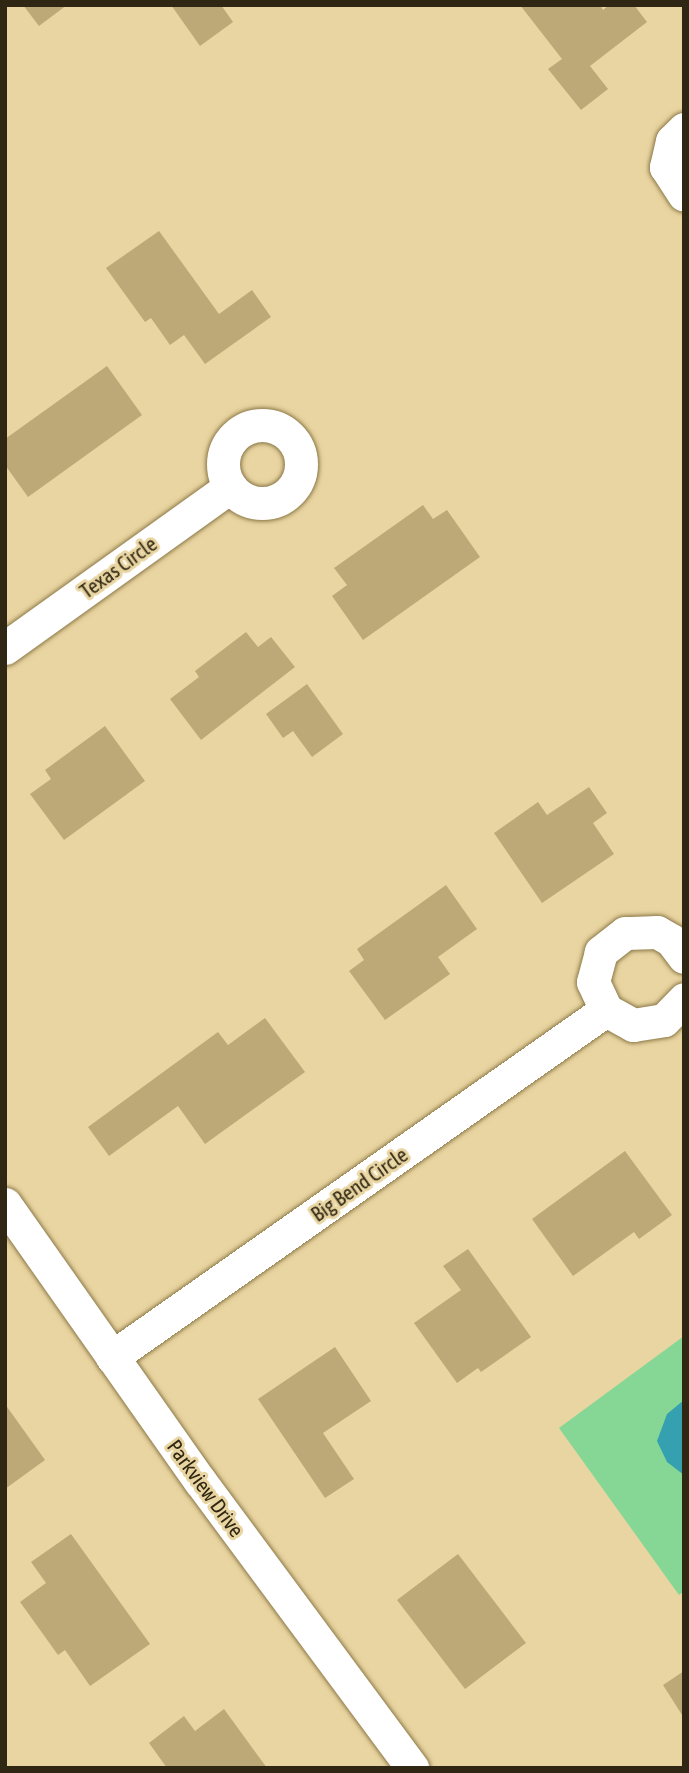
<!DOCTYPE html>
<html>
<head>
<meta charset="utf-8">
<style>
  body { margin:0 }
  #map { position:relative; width:689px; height:1773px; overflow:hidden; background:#e9d5a1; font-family:"Asap Condensed",sans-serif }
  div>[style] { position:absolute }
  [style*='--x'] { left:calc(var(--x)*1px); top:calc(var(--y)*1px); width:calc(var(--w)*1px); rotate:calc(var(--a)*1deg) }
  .green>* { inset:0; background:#86d795 }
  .water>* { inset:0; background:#35a0b0 }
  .building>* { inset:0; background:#bda978 }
  .roads { filter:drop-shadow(0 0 2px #8c7948) drop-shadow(0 0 2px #8c7948) }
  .minor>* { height:33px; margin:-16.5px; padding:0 16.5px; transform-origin:16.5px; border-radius:16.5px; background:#fff }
  .minor>.ring { margin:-16.5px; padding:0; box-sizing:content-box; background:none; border:33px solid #fff; border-radius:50% }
  span { translate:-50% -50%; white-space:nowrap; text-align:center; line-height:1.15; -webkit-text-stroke:6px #e9d5a1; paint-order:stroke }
  .street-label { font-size:21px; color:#2f2713 }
  .frame { position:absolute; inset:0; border:7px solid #2f2713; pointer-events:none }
</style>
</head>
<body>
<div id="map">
  <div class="green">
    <div style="clip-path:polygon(684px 1336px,684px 1591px,679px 1595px,559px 1428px)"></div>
  </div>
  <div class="water">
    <div style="clip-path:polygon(684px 1400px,684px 1475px,667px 1462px,657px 1441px,667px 1414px)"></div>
  </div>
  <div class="building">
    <div style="clip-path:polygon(23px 5px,67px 5px,39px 26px)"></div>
    <div style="clip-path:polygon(171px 5px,221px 5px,233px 22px,200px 46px)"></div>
    <div style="clip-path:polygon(520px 5px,600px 5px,603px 10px,609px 5px,634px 5px,647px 22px,590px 66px,608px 89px,581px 110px,548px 69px,562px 59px)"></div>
    <div style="clip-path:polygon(159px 231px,219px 314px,252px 290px,271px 317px,205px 364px,184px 335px,170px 345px,151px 318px,145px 322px,106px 268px)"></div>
    <div style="clip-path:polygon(107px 366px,142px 415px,28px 497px,5px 465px,5px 439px)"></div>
    <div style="clip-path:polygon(423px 505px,433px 519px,447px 510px,480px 557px,363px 640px,332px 596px,347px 585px,334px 568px)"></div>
    <div style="clip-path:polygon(246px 632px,258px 647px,271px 637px,295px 667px,201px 740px,170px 699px,199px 677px,195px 671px)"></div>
    <div style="clip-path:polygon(307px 684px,343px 734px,312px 757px,293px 731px,283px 738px,266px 714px)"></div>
    <div style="clip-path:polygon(105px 726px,145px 781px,64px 840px,30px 794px,51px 779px,45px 770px)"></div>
    <div style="clip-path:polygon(589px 787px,607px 813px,593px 823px,614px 854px,542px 903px,494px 833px,538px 802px,547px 815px)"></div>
    <div style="clip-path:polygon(446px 885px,477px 929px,438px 957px,450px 974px,385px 1020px,349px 971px,364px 960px,357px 949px)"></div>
    <div style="clip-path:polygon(265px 1018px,305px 1072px,205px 1144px,178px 1106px,109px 1156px,88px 1127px,218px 1032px,228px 1045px)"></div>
    <div style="clip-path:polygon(625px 1151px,672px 1215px,639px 1239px,634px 1232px,573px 1276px,532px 1219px)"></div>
    <div style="clip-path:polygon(468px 1249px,531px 1337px,481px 1372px,478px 1368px,457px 1383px,414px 1323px,461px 1290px,443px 1266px)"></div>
    <div style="clip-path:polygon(335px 1347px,371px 1401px,323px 1433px,354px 1479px,325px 1498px,258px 1399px)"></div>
    <div style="clip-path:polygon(5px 1404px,45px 1460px,5px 1489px)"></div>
    <div style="clip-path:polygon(71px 1534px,150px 1644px,90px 1686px,65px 1650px,58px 1655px,20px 1602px,46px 1583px,31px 1562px)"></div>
    <div style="clip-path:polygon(458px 1554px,526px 1643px,465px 1689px,397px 1600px)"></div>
    <div style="clip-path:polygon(684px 1671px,684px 1718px,663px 1685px)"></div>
    <div style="clip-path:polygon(224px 1709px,267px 1768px,167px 1768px,149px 1743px,184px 1716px,195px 1731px)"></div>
  </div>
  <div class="roads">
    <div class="minor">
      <div style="--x:684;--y:129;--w:17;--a:135"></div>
      <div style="--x:672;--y:141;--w:27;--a:103"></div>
      <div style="--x:666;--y:167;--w:33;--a:57"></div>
      <div class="ring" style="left:223px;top:425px;width:45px;height:45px"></div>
      <div style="--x:5;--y:648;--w:277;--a:-35.6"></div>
      <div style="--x:684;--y:957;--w:21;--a:-127"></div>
      <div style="--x:671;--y:940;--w:16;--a:-150"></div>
      <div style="--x:657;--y:932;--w:32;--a:178"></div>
      <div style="--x:625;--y:933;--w:31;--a:142"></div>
      <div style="--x:601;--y:952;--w:31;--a:105"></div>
      <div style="--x:593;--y:982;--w:31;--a:65"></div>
      <div style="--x:606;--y:1010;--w:31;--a:29"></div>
      <div style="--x:633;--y:1025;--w:31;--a:-9"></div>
      <div style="--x:664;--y:1020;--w:29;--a:-46"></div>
      <div style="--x:5;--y:1204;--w:339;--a:54.9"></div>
      <div style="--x:200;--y:1481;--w:357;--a:53.5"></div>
      <div style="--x:112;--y:1357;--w:604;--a:-35.09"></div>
    </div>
  </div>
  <div class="street-label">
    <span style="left:118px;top:567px;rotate:-36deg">Texas Circle</span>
    <span style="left:359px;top:1184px;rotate:-35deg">Big Bend Circle</span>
    <span style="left:206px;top:1488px;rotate:54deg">Parkview Drive</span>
  </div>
  <div class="frame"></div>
</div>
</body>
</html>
